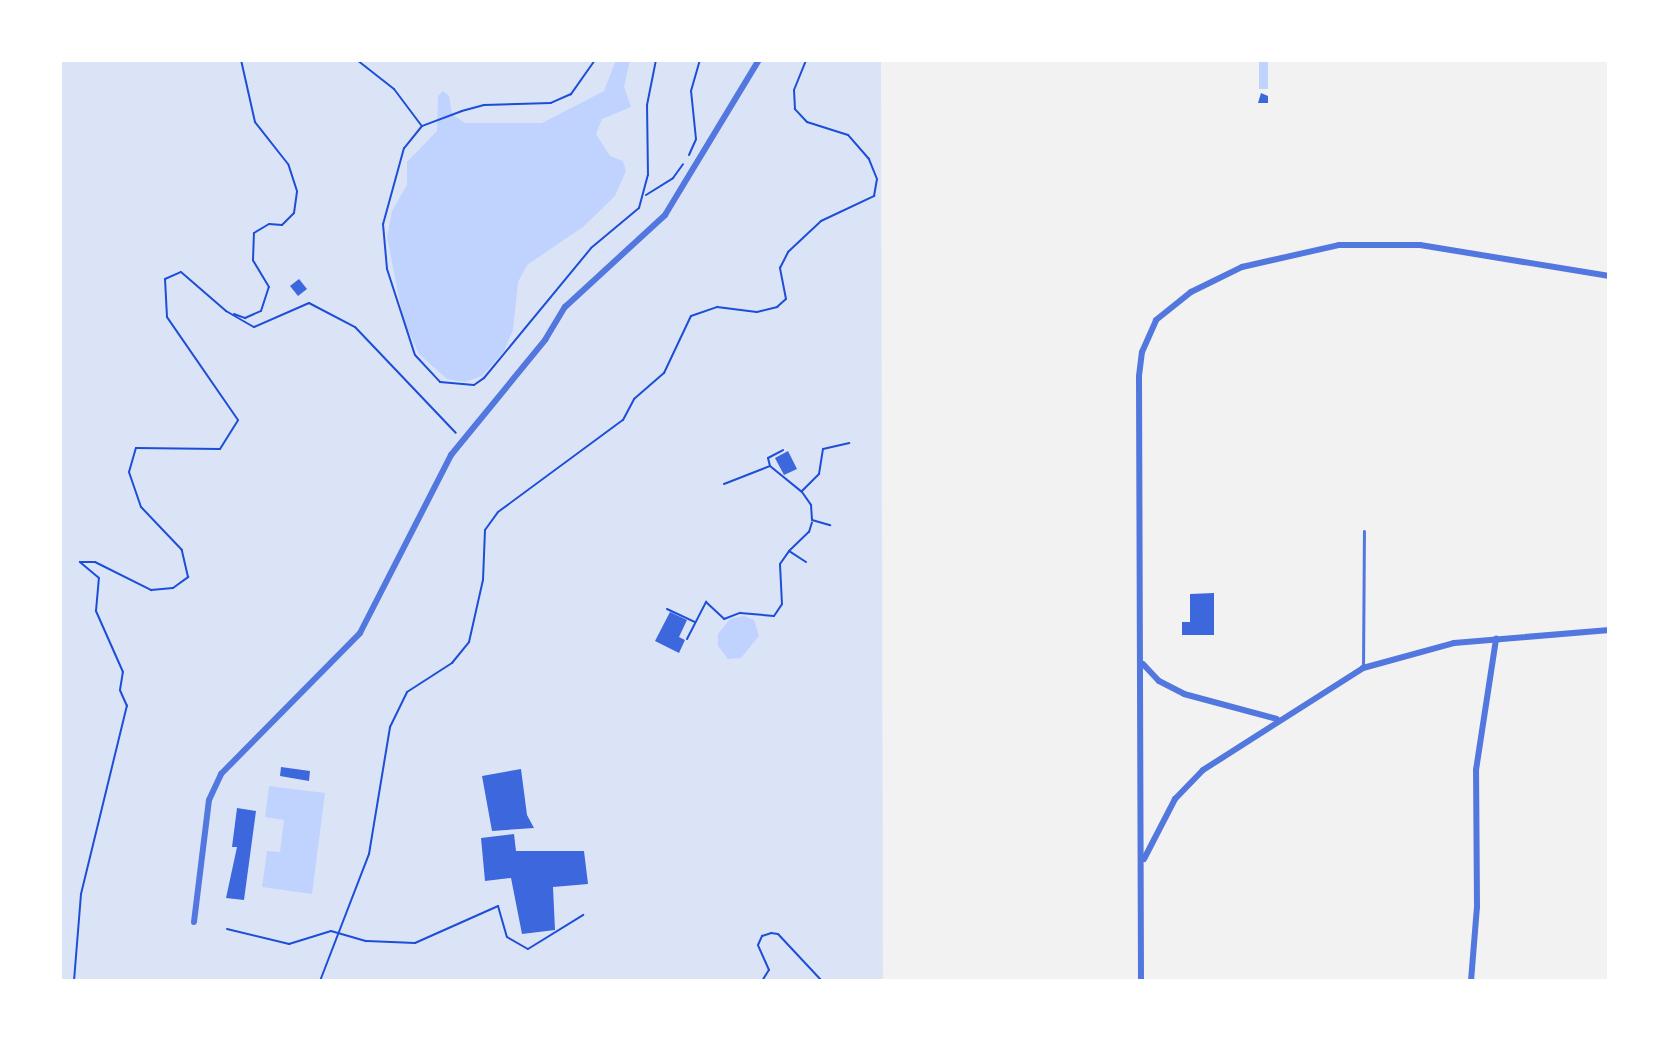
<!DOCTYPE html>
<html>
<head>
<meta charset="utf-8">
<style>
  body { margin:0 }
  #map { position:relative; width:1669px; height:1041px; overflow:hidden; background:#f2f2f2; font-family:Helvetica,sans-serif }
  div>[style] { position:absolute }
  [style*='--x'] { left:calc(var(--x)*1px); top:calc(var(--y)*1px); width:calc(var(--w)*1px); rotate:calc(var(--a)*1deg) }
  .green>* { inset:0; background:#dbe4f7 }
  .water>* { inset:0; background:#bfd3fe }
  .building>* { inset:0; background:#3d67dc }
  .path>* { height:2px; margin:-1px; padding:0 1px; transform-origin:1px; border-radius:1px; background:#1d4ed8 }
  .service>* { height:3px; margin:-1.5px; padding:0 1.5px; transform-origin:1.5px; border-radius:1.5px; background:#5277de }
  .minor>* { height:6px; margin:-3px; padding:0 3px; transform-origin:3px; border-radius:3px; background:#5277de }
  span { translate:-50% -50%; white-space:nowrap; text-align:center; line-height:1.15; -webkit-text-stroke:6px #fff; paint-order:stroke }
  .frame { position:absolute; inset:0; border:62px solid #fff; pointer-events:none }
</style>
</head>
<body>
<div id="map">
  <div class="green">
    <div style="clip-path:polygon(60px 60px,881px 60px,883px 981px,60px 981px)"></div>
  </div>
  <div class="water">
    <div style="clip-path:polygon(616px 60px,630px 60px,624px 87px,631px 107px,602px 119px,596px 134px,610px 156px,623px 161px,626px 171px,615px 196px,583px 227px,527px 265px,518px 282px,513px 330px,504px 351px,482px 376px,465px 382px,447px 379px,419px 354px,404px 322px,387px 237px,392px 211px,407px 185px,407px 162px,437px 131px,438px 96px,443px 91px,449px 96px,452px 114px,465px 123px,542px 123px,604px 91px)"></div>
    <div style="clip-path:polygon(1259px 60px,1268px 60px,1268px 89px,1259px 89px)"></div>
    <div style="clip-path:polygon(744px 616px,754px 620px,759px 636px,741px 658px,728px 659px,718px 646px,718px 634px,730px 619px)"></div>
    <div style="clip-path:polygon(269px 786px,325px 793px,312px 894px,262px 887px,267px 851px,280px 852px,284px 820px,265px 817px)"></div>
  </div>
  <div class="building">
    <div style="clip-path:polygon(1261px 93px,1268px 96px,1268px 103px,1258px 103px)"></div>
    <div style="clip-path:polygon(299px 279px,307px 289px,298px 296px,290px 286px)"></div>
    <div style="clip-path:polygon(788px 451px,797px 469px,784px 475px,775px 458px)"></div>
    <div style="clip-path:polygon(1214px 593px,1214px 635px,1182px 635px,1182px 622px,1190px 622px,1190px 594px)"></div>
    <div style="clip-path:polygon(670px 612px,687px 620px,679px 637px,685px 640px,679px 653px,655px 641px)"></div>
    <div style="clip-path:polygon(281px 767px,310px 771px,309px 781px,280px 776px)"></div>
    <div style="clip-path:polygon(521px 769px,527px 815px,534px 828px,492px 831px,482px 776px)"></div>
    <div style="clip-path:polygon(237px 808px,256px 811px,244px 900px,226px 898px,237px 847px,232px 847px)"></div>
    <div style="clip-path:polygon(514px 834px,516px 851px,584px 851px,588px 884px,553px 887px,555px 930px,522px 934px,511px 878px,485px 881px,481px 838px)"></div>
  </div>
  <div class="path">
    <div style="--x:357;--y:60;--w:47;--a:38.1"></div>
    <div style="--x:394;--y:89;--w:45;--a:53.1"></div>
    <div style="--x:595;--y:60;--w:42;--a:125.2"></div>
    <div style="--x:571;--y:94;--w:22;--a:156"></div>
    <div style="--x:551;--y:103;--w:67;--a:178.3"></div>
    <div style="--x:484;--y:105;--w:23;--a:165"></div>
    <div style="--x:462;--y:111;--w:43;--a:159.4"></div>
    <div style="--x:422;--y:126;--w:28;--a:129"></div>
    <div style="--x:404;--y:148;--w:79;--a:105.4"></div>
    <div style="--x:383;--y:224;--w:45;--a:84.9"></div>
    <div style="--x:387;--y:269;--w:90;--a:72"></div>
    <div style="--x:415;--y:355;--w:37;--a:47"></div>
    <div style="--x:440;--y:382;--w:34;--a:5"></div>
    <div style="--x:474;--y:385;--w:12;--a:-35"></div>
    <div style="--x:484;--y:378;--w:168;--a:-50.5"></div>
    <div style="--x:591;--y:248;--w:62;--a:-39.8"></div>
    <div style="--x:639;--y:208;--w:34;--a:-75"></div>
    <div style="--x:648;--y:175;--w:70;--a:-90.8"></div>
    <div style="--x:647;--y:105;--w:46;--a:-78.7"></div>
    <div style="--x:689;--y:155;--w:17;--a:-66"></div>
    <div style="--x:696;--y:139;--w:48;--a:-95.9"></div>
    <div style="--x:691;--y:91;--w:32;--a:-74"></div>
    <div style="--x:646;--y:195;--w:32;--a:-32"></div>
    <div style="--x:673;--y:178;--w:17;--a:-54"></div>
    <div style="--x:234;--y:314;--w:12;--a:20"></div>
    <div style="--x:245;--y:318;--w:17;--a:-24"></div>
    <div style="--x:261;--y:311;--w:25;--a:-72"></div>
    <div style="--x:269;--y:287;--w:31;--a:-121"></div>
    <div style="--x:253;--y:260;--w:27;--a:-88"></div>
    <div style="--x:254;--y:233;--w:17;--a:-31"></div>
    <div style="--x:269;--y:224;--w:13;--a:4"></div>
    <div style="--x:282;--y:225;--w:17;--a:-45"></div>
    <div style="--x:294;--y:213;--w:22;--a:-82"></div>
    <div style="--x:297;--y:191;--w:28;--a:-108"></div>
    <div style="--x:288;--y:164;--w:53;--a:-128.2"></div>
    <div style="--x:255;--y:122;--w:64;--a:-102.7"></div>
    <div style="--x:770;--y:466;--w:41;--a:39.1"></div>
    <div style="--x:802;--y:492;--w:16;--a:55"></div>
    <div style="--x:811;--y:505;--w:15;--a:86"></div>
    <div style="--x:812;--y:520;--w:19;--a:16"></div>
    <div style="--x:724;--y:484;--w:49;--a:-21.4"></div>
    <div style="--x:770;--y:466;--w:8;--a:-104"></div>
    <div style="--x:768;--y:458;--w:17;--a:-28"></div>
    <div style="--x:802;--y:491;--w:24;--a:-45"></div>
    <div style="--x:819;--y:474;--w:25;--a:-81"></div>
    <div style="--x:823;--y:449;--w:27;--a:-13"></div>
    <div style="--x:806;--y:562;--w:20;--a:-147"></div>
    <div style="--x:789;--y:551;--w:28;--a:-44"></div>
    <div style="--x:809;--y:532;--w:10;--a:-73"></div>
    <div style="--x:667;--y:609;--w:31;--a:25"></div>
    <div style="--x:687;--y:639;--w:42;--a:-62.8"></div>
    <div style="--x:706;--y:602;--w:25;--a:43"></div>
    <div style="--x:724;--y:619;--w:17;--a:-21"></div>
    <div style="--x:740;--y:613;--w:34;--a:5"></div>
    <div style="--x:774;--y:616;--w:14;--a:-56"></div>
    <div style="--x:782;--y:604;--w:40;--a:-92.9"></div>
    <div style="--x:780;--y:564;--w:16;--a:-55"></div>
    <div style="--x:227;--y:929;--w:64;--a:13.6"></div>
    <div style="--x:289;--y:944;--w:44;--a:-17.2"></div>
    <div style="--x:331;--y:931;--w:37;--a:16"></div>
    <div style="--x:367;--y:941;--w:48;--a:2.4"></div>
    <div style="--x:415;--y:943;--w:91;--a:-24"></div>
    <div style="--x:498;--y:906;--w:32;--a:74"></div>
    <div style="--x:507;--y:937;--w:24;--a:30"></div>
    <div style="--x:528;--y:949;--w:65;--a:-31.7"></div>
    <div style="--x:74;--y:981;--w:87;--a:-85.4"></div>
    <div style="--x:81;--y:894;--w:194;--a:-76.3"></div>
    <div style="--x:127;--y:706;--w:17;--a:-114"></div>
    <div style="--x:120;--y:690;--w:18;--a:-81"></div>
    <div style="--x:123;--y:672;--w:67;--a:-113.9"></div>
    <div style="--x:96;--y:611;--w:33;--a:-85"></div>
    <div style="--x:99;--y:578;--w:25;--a:-140"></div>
    <div style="--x:80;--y:562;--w:15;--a:0"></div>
    <div style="--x:95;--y:562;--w:63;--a:26.6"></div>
    <div style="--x:151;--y:590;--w:22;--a:-5"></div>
    <div style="--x:173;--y:588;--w:19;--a:-36"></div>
    <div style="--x:188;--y:577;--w:28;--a:-103"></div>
    <div style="--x:182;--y:550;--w:59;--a:-133.6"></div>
    <div style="--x:141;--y:507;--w:37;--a:-109"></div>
    <div style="--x:129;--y:472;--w:25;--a:-74"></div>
    <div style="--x:136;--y:448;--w:84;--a:0.7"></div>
    <div style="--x:220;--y:449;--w:34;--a:-58"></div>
    <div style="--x:238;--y:420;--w:125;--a:-124.6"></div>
    <div style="--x:167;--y:317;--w:38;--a:-93"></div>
    <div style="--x:165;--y:279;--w:17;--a:-24"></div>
    <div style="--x:181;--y:272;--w:60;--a:40.9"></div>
    <div style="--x:226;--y:311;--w:32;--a:30"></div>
    <div style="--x:254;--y:327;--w:60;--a:-23.6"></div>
    <div style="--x:309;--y:303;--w:52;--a:27.6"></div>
    <div style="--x:355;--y:327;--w:146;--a:46.4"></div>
    <div style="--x:320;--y:981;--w:136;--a:-68.9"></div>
    <div style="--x:369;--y:854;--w:129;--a:-80.6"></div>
    <div style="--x:390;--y:727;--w:39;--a:-64"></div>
    <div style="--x:407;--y:692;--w:54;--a:-32.8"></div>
    <div style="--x:452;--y:663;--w:27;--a:-51"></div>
    <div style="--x:469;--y:642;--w:64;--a:-77.3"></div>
    <div style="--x:483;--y:580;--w:50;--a:-87.7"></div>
    <div style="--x:485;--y:530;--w:22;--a:-54"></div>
    <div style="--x:498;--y:512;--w:155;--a:-36.4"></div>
    <div style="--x:623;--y:420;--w:24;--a:-62"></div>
    <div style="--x:634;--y:399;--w:40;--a:-41"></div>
    <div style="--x:664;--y:373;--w:63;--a:-64.7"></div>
    <div style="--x:691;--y:316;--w:28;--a:-19"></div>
    <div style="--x:717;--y:307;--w:40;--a:7.1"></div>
    <div style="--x:757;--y:312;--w:21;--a:-14"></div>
    <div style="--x:777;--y:307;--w:12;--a:-42"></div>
    <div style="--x:786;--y:299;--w:32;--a:-101"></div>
    <div style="--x:780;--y:268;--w:18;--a:-63"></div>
    <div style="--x:788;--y:252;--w:45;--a:-43.2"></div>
    <div style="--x:821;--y:221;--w:59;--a:-25.3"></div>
    <div style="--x:874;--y:196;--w:17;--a:-80"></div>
    <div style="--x:877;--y:179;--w:22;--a:-112"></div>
    <div style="--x:869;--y:159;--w:32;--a:-131"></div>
    <div style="--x:848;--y:135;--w:43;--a:-162.4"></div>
    <div style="--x:807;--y:122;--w:18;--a:-133"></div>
    <div style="--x:795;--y:109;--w:19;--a:-93"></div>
    <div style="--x:794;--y:90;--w:32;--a:-68"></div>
    <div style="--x:762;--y:981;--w:13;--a:-58"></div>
    <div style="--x:769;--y:970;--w:27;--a:-114"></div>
    <div style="--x:758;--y:945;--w:10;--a:-66"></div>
    <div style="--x:762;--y:936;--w:9;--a:-18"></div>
    <div style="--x:771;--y:933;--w:7;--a:8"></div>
    <div style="--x:778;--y:934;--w:64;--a:46.9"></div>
  </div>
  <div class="service">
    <div style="--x:1363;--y:668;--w:137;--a:-89.6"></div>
  </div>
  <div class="minor">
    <div style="--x:1143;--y:664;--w:23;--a:47"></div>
    <div style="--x:1159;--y:681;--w:28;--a:27"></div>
    <div style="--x:1184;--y:694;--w:96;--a:15"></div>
    <div style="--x:1144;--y:859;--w:68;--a:-62.7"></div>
    <div style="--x:1175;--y:799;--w:40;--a:-46"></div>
    <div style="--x:1203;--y:770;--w:190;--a:-32.5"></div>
    <div style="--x:1363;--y:668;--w:94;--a:-15.4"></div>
    <div style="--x:1454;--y:643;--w:156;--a:-4.8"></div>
    <div style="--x:194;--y:922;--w:123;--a:-83"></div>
    <div style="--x:209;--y:800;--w:29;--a:-65"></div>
    <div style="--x:221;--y:774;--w:198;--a:-45.4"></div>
    <div style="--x:360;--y:633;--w:200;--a:-62.9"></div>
    <div style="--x:451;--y:455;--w:149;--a:-50.7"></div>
    <div style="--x:545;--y:340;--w:39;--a:-59"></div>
    <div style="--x:565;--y:307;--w:136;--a:-42.6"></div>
    <div style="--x:665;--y:215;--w:181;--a:-58.8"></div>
    <div style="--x:1141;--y:981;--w:605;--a:-90.19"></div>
    <div style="--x:1139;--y:376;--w:24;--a:-83"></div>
    <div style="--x:1142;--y:352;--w:35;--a:-66"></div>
    <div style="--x:1156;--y:320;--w:45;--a:-38.7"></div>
    <div style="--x:1191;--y:292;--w:57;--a:-26.1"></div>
    <div style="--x:1242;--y:267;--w:99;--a:-12.8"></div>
    <div style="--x:1339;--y:245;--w:81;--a:0"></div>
    <div style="--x:1420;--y:245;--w:192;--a:9.3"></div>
    <div style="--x:1471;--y:981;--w:74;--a:-85.4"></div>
    <div style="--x:1477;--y:907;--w:137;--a:-90.4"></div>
    <div style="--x:1476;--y:770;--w:133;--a:-81.3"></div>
  </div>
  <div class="frame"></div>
</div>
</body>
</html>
